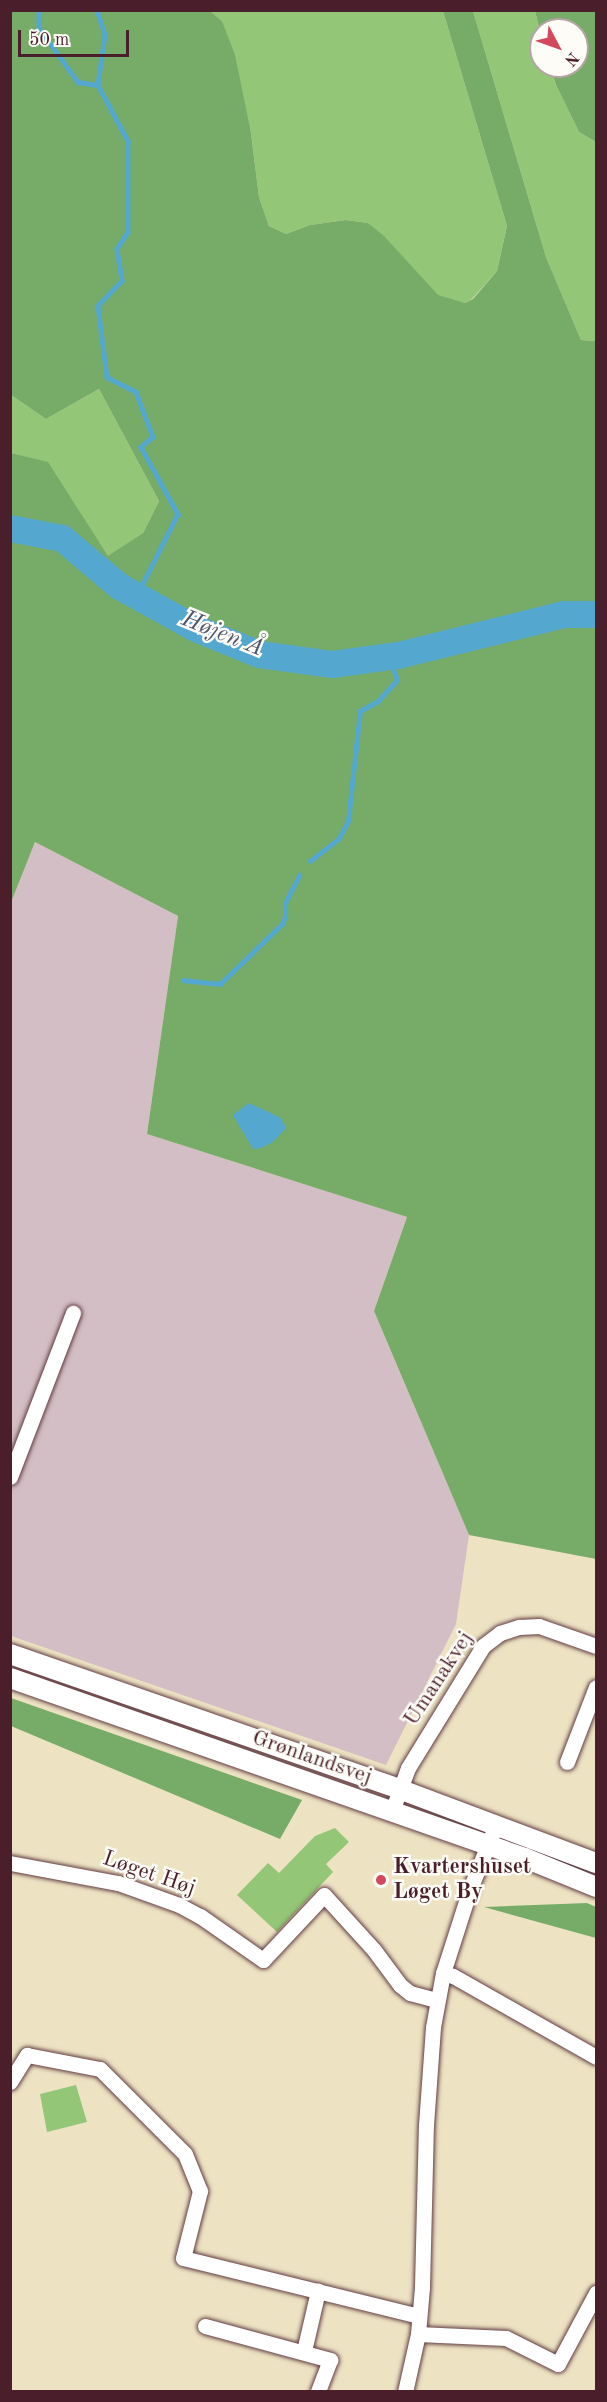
<!DOCTYPE html>
<html>
<head>
<meta charset="utf-8">
<style>
  body { margin:0 }
  #map { position:relative; width:607px; height:2402px; overflow:hidden; background:#ede3c3; font-family:"Old Standard TT",serif }
  div>[style] { position:absolute }
  [style*='--x'] { left:calc(var(--x)*1px); top:calc(var(--y)*1px); width:calc(var(--w)*1px); rotate:calc(var(--a)*1deg) }
  .industrial>* { inset:0; background:#d2bec4 }
  .green>* { inset:0; background:#94c677 }
  .forest>* { inset:0; background:#77ab68 }
  .water>* { inset:0; background:#54a8d0 }
  .stream>* { height:4.5px; margin:-2.25px; padding:0 2.25px; transform-origin:2.25px; border-radius:2.25px; background:#54a8d0 }
  .river>* { height:27px; margin:-13.5px; padding:0 13.5px; transform-origin:13.5px; border-radius:13.5px; background:#54a8d0 }
  .roads { filter:drop-shadow(0 0 2px #623c42) drop-shadow(0 0 2px #623c42) }
  .minor>* { height:15px; margin:-7.5px; padding:0 7.5px; transform-origin:7.5px; border-radius:7.5px; background:#fff }
  .tertiary>* { height:20px; margin:-10px; padding:0 10px; transform-origin:10px; border-radius:10px; background:#fff }
  .dots>* { width:16px; height:16px; translate:-50% -50%; box-sizing:border-box; border:3px solid #fdfcf7; border-radius:50% }
  span { translate:-50% -50%; white-space:nowrap; text-align:center; line-height:1.15; -webkit-text-stroke:5px #fdfcf7; paint-order:stroke }
  .street-label { font-size:22px; color:#4a1f2b }
  .poi-label { font-size:22px; color:#4a1f2b; font-weight:700 }
  .left { translate:0 -50%; text-align:left }
  .water-label { font-size:24px; color:#4e566d; font-style:italic }
  .frame { position:absolute; inset:0; border:12px solid #4a1f2b; pointer-events:none }
  .north { position:absolute; left:529px; top:18px; width:60px; height:60px; box-sizing:border-box; background:#fdfcf7; border:2px solid #b5a4a5; border-radius:50%; rotate:131deg; font-size:16px; font-weight:700; line-height:24px; text-align:center; color:#4a1f2b }
  .north::after { content:''; display:block; margin:auto; width:21px; height:27px; background:#d1495b; clip-path:polygon(50% 0,100% 100%,50% 72%,0 100%) }
  .scale { position:absolute; left:18px; top:30px; width:111px; height:27px; box-sizing:border-box; border:3px solid #4a1f2b; border-top:0; padding-left:8px; font-size:18px; line-height:21px; white-space:nowrap; color:#4a1f2b; -webkit-text-stroke:4px #fdfcf7; paint-order:stroke }
</style>
</head>
<body>
<div id="map">
  <div class="industrial">
    <div style="clip-path:polygon(35px 842px,178px 916px,147px 1134px,407px 1217px,374px 1311px,469px 1535px,456px 1624px,386px 1765px,11px 1636px,10px 902px)"></div>
  </div>
  <div class="green">
    <div style="clip-path:polygon(210px 11px,443px 11px,507px 226px,497px 271px,472px 299px,465px 303px,438px 296px,368px 223px,346px 220px,310px 225px,286px 234px,269px 226px,259px 197px,251px 133px,222px 21px)"></div>
    <div style="clip-path:polygon(473px 11px,535px 11px,541px 35px,541px 66px,550px 66px,556px 85px,579px 132px,596px 142px,596px 341px,581px 340px,546px 257px)"></div>
    <div style="clip-path:polygon(99px 389px,159px 501px,143px 533px,108px 557px,48px 463px,11px 453px,11px 395px,46px 419px)"></div>
    <div style="clip-path:polygon(335px 1828px,349px 1842px,326px 1864px,333px 1872px,277px 1932px,237px 1895px,268px 1863px,279px 1873px,315px 1836px)"></div>
    <div style="clip-path:polygon(76px 2085px,87px 2122px,47px 2132px,40px 2094px)"></div>
  </div>
  <div class="forest">
    <div style="clip-path:polygon(11px 11px,210px 11px,222px 21px,235px 55px,251px 133px,259px 197px,269px 226px,286px 234px,310px 225px,346px 220px,368px 223px,384px 236px,438px 295px,465px 303px,473px 299px,497px 271px,507px 226px,443px 11px,473px 11px,546px 257px,581px 340px,596px 341px,596px 1559px,469px 1535px,374px 1311px,407px 1217px,147px 1134px,178px 916px,35px 842px,11px 902px,11px 453px,48px 462px,108px 556px,143px 533px,159px 501px,99px 389px,46px 419px,11px 395px)"></div>
    <div style="clip-path:polygon(535px 11px,596px 11px,596px 142px,579px 132px,556px 85px,550px 66px,577px 66px,577px 30px,541px 30px,541px 35px)"></div>
    <div style="clip-path:polygon(11px 1698px,302px 1800px,280px 1839px,11px 1726px)"></div>
    <div style="clip-path:polygon(587px 1903px,596px 1907px,596px 1938px,484px 1907px)"></div>
  </div>
  <div class="water">
    <div style="clip-path:polygon(249px 1103px,281px 1118px,286px 1128px,273px 1142px,261px 1148px,253px 1149px,233px 1115px)"></div>
  </div>
  <div class="stream">
    <div style="--x:39;--y:10;--w:18;--a:90"></div>
    <div style="--x:39;--y:28;--w:67;--a:54.2"></div>
    <div style="--x:78;--y:82;--w:20;--a:9"></div>
    <div style="--x:98;--y:85;--w:64;--a:61.8"></div>
    <div style="--x:128;--y:141;--w:91;--a:90"></div>
    <div style="--x:128;--y:232;--w:20;--a:123"></div>
    <div style="--x:117;--y:249;--w:32;--a:81"></div>
    <div style="--x:122;--y:281;--w:35;--a:134"></div>
    <div style="--x:98;--y:306;--w:72;--a:82.8"></div>
    <div style="--x:107;--y:377;--w:33;--a:27"></div>
    <div style="--x:136;--y:392;--w:48;--a:69.3"></div>
    <div style="--x:153;--y:437;--w:16;--a:140"></div>
    <div style="--x:141;--y:447;--w:77;--a:61.1"></div>
    <div style="--x:178;--y:514;--w:92;--a:116.6"></div>
    <div style="--x:97;--y:10;--w:26;--a:72"></div>
    <div style="--x:105;--y:35;--w:50;--a:98"></div>
    <div style="--x:310;--y:861;--w:37;--a:-38"></div>
    <div style="--x:339;--y:838;--w:19;--a:-62"></div>
    <div style="--x:348;--y:821;--w:111;--a:-83.8"></div>
    <div style="--x:360;--y:711;--w:21;--a:-29"></div>
    <div style="--x:378;--y:701;--w:28;--a:-48"></div>
    <div style="--x:397;--y:680;--w:26;--a:-111"></div>
    <div style="--x:183;--y:980;--w:37;--a:6"></div>
    <div style="--x:220;--y:984;--w:86;--a:-44.1"></div>
    <div style="--x:282;--y:924;--w:8;--a:-67"></div>
    <div style="--x:285;--y:917;--w:14;--a:-90"></div>
    <div style="--x:285;--y:903;--w:31;--a:-63"></div>
  </div>
  <div class="river">
    <div style="--x:10;--y:528;--w:53;--a:10.9"></div>
    <div style="--x:62;--y:538;--w:75;--a:40.1"></div>
    <div style="--x:119;--y:586;--w:87;--a:28.9"></div>
    <div style="--x:195;--y:628;--w:69;--a:22.1"></div>
    <div style="--x:259;--y:654;--w:74;--a:7.8"></div>
    <div style="--x:332;--y:664;--w:67;--a:-7.8"></div>
    <div style="--x:398;--y:655;--w:171;--a:-13.9"></div>
    <div style="--x:564;--y:614;--w:32;--a:0"></div>
  </div>
  <div class="roads">
    <div class="minor">
      <div style="--x:10;--y:1477;--w:176;--a:-69"></div>
      <div style="--x:567;--y:1762;--w:80;--a:-68.9"></div>
      <div style="--x:392;--y:1811;--w:46;--a:-69.6"></div>
      <div style="--x:408;--y:1768;--w:143;--a:-58.4"></div>
      <div style="--x:483;--y:1646;--w:21;--a:-37"></div>
      <div style="--x:500;--y:1633;--w:20;--a:-18"></div>
      <div style="--x:519;--y:1627;--w:20;--a:-3"></div>
      <div style="--x:539;--y:1626;--w:60;--a:19.3"></div>
      <div style="--x:10;--y:1863;--w:110;--a:10.5"></div>
      <div style="--x:118;--y:1883;--w:65;--a:19.8"></div>
      <div style="--x:179;--y:1905;--w:24;--a:28"></div>
      <div style="--x:200;--y:1916;--w:77;--a:34.9"></div>
      <div style="--x:263;--y:1960;--w:89;--a:-46.8"></div>
      <div style="--x:324;--y:1895;--w:74;--a:47.7"></div>
      <div style="--x:374;--y:1950;--w:44;--a:53.4"></div>
      <div style="--x:400;--y:1985;--w:13;--a:39"></div>
      <div style="--x:410;--y:1993;--w:28;--a:15"></div>
      <div style="--x:443;--y:1973;--w:10;--a:17"></div>
      <div style="--x:453;--y:1976;--w:164;--a:29.5"></div>
      <div style="--x:10;--y:2082;--w:32;--a:-58"></div>
      <div style="--x:27;--y:2055;--w:74;--a:10.9"></div>
      <div style="--x:100;--y:2069;--w:120;--a:45"></div>
      <div style="--x:185;--y:2154;--w:40;--a:68"></div>
      <div style="--x:200;--y:2191;--w:69;--a:104.2"></div>
      <div style="--x:183;--y:2258;--w:243;--a:13.8"></div>
      <div style="--x:205;--y:2326;--w:130;--a:15.2"></div>
      <div style="--x:330;--y:2360;--w:34;--a:111"></div>
      <div style="--x:418;--y:2334;--w:88;--a:2.6"></div>
      <div style="--x:506;--y:2338;--w:58;--a:26.6"></div>
      <div style="--x:558;--y:2364;--w:81;--a:-61.8"></div>
      <div style="--x:304;--y:2351;--w:62;--a:-76.9"></div>
      <div style="--x:405;--y:2392;--w:59;--a:-77.4"></div>
      <div style="--x:418;--y:2334;--w:47;--a:-85.1"></div>
      <div style="--x:422;--y:2287;--w:162;--a:-88.6"></div>
      <div style="--x:426;--y:2125;--w:98;--a:-85.9"></div>
      <div style="--x:433;--y:2027;--w:55;--a:-79.5"></div>
      <div style="--x:443;--y:1973;--w:88;--a:-72.2"></div>
      <div style="--x:470;--y:1889;--w:69;--a:-67.9"></div>
    </div>
    <div class="tertiary">
      <div style="--x:10;--y:1654;--w:412;--a:19.1"></div>
      <div style="--x:399;--y:1789;--w:210;--a:20.6"></div>
      <div style="--x:10;--y:1678;--w:546;--a:19.27"></div>
      <div style="--x:525;--y:1858;--w:77;--a:22.2"></div>
    </div>
  </div>
  <div class="dots">
    <div style="left:381px;top:1880px;background:#d1495b"></div>
  </div>
  <div class="street-label">
    <span style="left:439px;top:1679px;rotate:-57deg">Umanakvej</span>
    <span style="left:312px;top:1758px;rotate:19deg">Grønlandsvej</span>
    <span style="left:149px;top:1874px;rotate:19deg">Løget Høj</span>
  </div>
  <div class="poi-label">
    <span class="left" style="left:393px;top:1880px">Kvartershuset<br>Løget By</span>
  </div>
  <div class="water-label">
    <span style="left:222px;top:635px;rotate:22deg">Højen Å</span>
  </div>
  <div class="frame"></div>
  <div class="north">N</div>
  <div class="scale">50 m</div>
</div>
</body>
</html>
